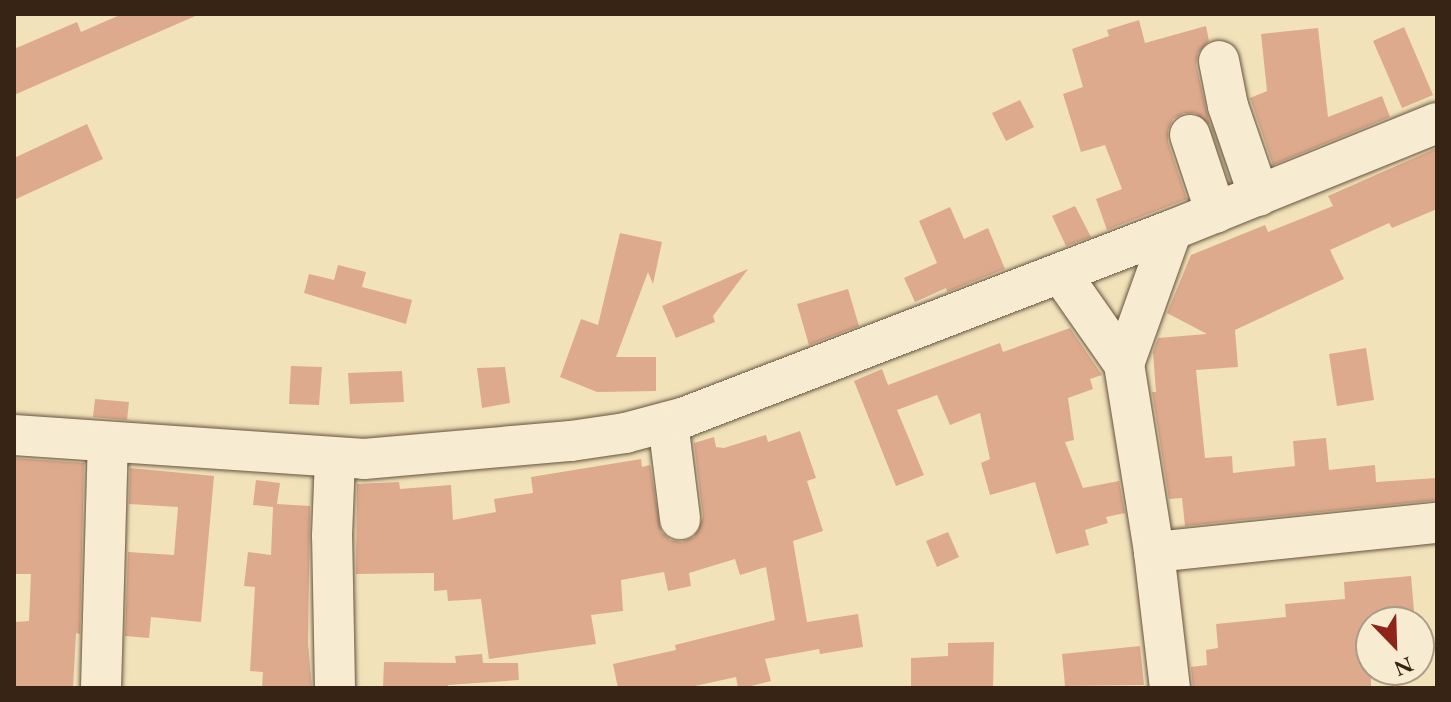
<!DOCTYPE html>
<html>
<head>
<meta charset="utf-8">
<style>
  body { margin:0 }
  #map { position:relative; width:1451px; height:702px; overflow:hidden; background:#f2e2ba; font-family:"EB Garamond",serif }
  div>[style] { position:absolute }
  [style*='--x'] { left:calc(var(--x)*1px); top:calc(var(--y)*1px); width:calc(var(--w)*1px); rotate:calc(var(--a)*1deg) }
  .building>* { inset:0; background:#deaa8d }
  .roads { filter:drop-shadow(0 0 2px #66543e) drop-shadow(0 0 2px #66543e) }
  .minor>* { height:40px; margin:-20px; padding:0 20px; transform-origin:20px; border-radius:20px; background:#f7ecd2 }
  span { translate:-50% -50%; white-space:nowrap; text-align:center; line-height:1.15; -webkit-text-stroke:6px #f7ecd2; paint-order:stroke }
  .frame { position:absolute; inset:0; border:16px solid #382414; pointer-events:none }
  .north { position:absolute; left:1355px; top:606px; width:80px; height:80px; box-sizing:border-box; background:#f7ecd2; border:2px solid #ab9c86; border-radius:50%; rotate:157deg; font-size:22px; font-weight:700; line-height:32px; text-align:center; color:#382414 }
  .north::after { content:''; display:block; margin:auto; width:28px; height:36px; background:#8f2418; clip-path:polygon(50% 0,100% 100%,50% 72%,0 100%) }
</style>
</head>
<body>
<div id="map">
  <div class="building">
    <div style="clip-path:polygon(122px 14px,200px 14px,14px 95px,14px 49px,77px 22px,81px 32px)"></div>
    <div style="clip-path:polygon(1139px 20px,1145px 43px,1206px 26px,1209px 41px,1198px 53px,1196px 65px,1210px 125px,1195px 113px,1184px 113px,1173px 119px,1168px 130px,1168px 142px,1187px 199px,1107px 230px,1096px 199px,1122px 189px,1105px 145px,1081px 152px,1063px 94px,1083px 87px,1072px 49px,1109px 36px,1107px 30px)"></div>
    <div style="clip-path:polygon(1404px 27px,1433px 95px,1402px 108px,1373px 41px)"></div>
    <div style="clip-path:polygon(1318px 28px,1328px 117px,1382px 96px,1390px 117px,1273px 165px,1250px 98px,1267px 91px,1261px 34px)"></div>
    <div style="clip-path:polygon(1020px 100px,1034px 127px,1006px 141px,992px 113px)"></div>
    <div style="clip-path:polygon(87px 124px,103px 159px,14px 200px,14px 158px)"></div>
    <div style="clip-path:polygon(1437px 148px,1437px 209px,1392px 228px,1389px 223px,1330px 250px,1344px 279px,1235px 330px,1238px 367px,1196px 370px,1205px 458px,1232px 456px,1233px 473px,1295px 466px,1293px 441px,1326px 438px,1329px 470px,1375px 465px,1376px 482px,1437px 478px,1437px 500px,1185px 526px,1182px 498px,1169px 499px,1153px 398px,1152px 392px,1156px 392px,1153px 352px,1158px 338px,1207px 334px,1167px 313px,1191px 255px,1265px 225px,1268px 232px,1333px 206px,1328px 196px)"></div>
    <div style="clip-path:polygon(1075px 206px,1091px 237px,1066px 246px,1052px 216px)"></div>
    <div style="clip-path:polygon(950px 207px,964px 239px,988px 228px,1005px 269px,947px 292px,946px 288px,915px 302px,904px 278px,937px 263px,919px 221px)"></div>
    <div style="clip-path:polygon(620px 233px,662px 242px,653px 284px,648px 272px,616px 357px,656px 357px,656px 391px,597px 392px,560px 377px,581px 319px,598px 325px)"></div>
    <div style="clip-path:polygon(338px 265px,366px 272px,362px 287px,412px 300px,406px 324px,304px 293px,309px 274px,334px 280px)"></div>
    <div style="clip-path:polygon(748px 269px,713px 316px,715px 322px,676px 338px,662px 306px)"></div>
    <div style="clip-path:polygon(848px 289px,859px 326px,809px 345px,797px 304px)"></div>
    <div style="clip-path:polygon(1070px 328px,1102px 375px,1090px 379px,1093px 389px,1068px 398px,1074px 440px,1065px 442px,1083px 488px,1119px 481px,1125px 513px,1106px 517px,1108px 523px,1085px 530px,1089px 545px,1056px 554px,1035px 482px,990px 495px,981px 463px,990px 459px,980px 413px,950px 425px,937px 395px,897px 410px,924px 475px,896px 486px,854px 381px,882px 369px,888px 385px,1000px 343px,1003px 352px)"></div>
    <div style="clip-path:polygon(1366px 348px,1374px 400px,1337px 406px,1329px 354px)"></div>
    <div style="clip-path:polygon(291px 366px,322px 367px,319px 405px,289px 404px)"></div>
    <div style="clip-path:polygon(505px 367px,510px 403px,482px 408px,477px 368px)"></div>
    <div style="clip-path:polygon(402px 371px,404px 402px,350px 404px,348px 373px)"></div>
    <div style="clip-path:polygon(95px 399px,129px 402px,127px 420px,93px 417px)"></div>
    <div style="clip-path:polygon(800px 431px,816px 478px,807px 481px,823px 531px,793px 541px,807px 622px,858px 614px,863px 647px,820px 654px,819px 649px,765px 659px,771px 681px,743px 688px,738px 688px,736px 677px,686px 688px,618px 688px,613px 664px,676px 650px,675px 645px,775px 620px,766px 567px,740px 575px,735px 559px,689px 573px,691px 586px,668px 591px,664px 572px,621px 580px,623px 611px,591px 615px,596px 644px,489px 659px,481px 599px,448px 601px,447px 590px,434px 591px,434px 573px,356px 574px,357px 484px,399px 482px,400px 489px,451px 485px,453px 520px,496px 512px,494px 499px,533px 493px,531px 477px,641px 459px,642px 467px,650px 465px,661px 532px,670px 540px,682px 542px,694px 537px,703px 517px,694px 443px,714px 437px,716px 447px,724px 448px,766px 435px,768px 442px)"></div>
    <div style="clip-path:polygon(14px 458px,84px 463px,80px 634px,76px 633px,73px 688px,14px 688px,14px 622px,29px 621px,31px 574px,14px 574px)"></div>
    <div style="clip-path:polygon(130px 468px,214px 476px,201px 622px,151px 617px,149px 638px,125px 636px,128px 552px,174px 555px,178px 507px,129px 504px)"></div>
    <div style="clip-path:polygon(256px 480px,280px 483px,277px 504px,310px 506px,308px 643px,312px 688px,262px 688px,263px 672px,250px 671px,255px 587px,244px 586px,248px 552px,271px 555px,273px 507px,253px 505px)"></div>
    <div style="clip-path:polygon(948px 532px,959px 557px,937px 567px,926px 541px)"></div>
    <div style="clip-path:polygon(1411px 576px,1415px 622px,1371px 622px,1371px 688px,1193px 688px,1191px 667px,1207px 665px,1206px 650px,1218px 648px,1216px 624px,1286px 617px,1285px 604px,1345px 599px,1344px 582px)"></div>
    <div style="clip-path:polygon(994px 642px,993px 688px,911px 688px,911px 658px,948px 656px,948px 643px)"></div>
    <div style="clip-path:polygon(1140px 646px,1144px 685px,1065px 686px,1062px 654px)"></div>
    <div style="clip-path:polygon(482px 654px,483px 663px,518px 663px,519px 680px,448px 685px,448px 688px,383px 688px,384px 662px,456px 663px,455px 656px)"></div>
  </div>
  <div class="roads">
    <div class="minor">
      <div style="--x:1219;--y:61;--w:46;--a:78.7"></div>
      <div style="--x:1228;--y:106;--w:95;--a:71"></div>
      <div style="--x:1190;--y:135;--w:82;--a:71.6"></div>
      <div style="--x:1061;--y:274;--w:110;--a:55"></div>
      <div style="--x:1124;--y:364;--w:190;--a:80.9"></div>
      <div style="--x:1154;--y:552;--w:137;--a:83.3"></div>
      <div style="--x:1124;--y:364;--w:142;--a:-70.3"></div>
      <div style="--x:668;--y:422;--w:98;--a:82.9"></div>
      <div style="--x:14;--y:435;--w:351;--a:3.9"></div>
      <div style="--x:364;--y:459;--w:208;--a:-5"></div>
      <div style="--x:571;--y:441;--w:55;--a:-8.4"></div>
      <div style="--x:625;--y:433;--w:62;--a:-14.9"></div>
      <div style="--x:685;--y:417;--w:522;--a:-21.01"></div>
      <div style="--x:1172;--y:230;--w:286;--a:-22"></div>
      <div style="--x:1154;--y:552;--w:284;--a:-5.9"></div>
      <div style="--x:101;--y:688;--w:245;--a:-88.4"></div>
      <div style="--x:335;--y:688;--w:152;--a:-91.1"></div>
      <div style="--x:332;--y:536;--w:78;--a:-87.8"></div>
    </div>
  </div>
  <div class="frame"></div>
  <div class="north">N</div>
</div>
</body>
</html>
